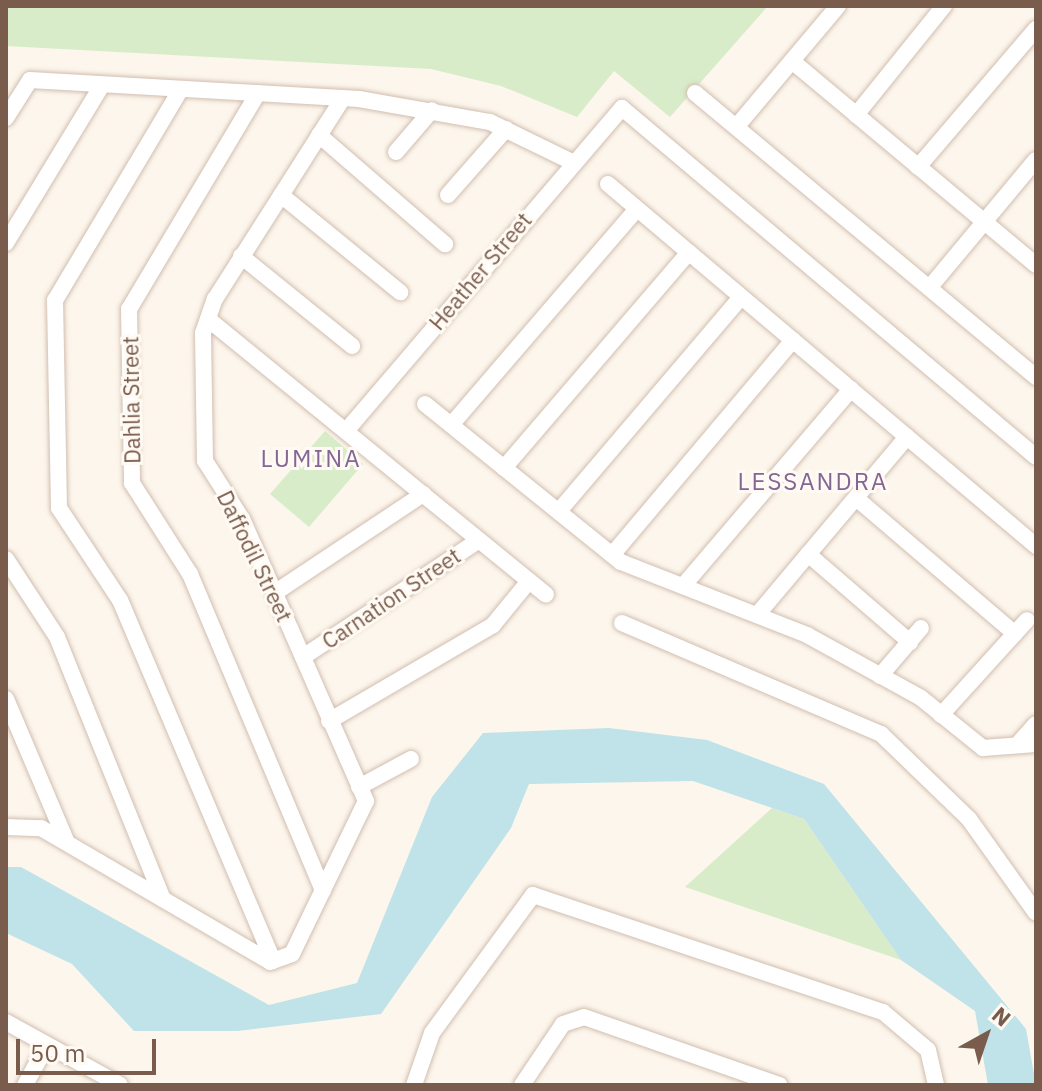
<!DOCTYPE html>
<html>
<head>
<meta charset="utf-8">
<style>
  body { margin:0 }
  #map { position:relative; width:1042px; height:1091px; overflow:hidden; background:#fdf6ec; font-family:"IBM Plex Sans",sans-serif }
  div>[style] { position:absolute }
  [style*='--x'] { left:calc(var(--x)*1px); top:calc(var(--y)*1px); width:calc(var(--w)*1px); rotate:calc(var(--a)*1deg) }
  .green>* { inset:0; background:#d8ecc9 }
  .water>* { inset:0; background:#bfe3e8 }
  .roads { filter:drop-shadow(0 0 2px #d1beb0) drop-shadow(0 0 2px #d1beb0) }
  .minor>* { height:16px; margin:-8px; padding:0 8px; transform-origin:8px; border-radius:8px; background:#fff }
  span { translate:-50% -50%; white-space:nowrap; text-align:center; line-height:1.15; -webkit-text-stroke:6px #fffaf3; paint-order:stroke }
  .street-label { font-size:22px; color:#7a5c4d }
  .neighbourhood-label { font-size:24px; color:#846695; letter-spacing:2px }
  .frame { position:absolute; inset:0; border:8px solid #7a5c4d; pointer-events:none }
  .north { position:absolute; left:946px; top:995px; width:80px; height:80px; -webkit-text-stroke:6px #fffaf3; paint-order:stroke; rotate:40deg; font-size:22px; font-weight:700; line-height:32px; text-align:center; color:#7a5c4d }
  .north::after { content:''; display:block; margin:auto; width:28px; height:36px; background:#7a5c4d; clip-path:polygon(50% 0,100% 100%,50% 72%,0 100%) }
  .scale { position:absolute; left:16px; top:1039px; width:140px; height:36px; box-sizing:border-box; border:4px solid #7a5c4d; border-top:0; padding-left:10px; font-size:24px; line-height:28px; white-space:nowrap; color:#7a5c4d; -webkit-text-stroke:6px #fffaf3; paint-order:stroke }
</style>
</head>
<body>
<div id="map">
  <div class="green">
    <div style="clip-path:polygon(6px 6px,768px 6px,670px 117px,614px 71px,577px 117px,501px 86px,431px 69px,6px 46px)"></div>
    <div style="clip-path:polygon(325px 431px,363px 464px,309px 527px,270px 494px)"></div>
    <div style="clip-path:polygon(772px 808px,804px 819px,901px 960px,685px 887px)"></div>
  </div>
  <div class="water">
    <div style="clip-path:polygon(609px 728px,707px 740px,824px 784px,1026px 1029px,1036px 1085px,988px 1085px,975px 1011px,901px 960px,804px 819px,693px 781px,529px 784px,511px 828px,381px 1014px,238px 1031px,134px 1031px,72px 964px,6px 933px,6px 867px,21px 867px,269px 1005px,357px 983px,432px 797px,483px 733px)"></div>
  </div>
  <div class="roads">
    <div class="minor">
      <div style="--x:792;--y:61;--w:318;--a:39.9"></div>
      <div style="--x:181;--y:89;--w:246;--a:120.8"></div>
      <div style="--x:55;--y:300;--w:208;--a:88.9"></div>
      <div style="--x:59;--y:508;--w:110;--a:56.5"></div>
      <div style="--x:120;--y:600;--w:392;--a:67"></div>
      <div style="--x:258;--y:93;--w:252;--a:120.8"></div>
      <div style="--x:129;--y:309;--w:174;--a:89"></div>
      <div style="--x:132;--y:483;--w:108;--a:57.5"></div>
      <div style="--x:190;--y:574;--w:343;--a:67.2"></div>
      <div style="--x:695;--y:93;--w:444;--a:39.8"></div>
      <div style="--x:856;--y:115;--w:140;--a:-51.1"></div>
      <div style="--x:6;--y:118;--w:45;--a:-57.7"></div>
      <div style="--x:30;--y:80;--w:330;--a:3.3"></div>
      <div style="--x:359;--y:99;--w:133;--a:10"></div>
      <div style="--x:490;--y:122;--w:91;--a:26"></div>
      <div style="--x:737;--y:126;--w:157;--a:-49.9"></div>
      <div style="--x:319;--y:135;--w:167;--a:40.9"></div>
      <div style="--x:396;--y:152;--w:55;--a:-49.4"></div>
      <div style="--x:918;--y:167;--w:182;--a:-49.5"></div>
      <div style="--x:608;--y:184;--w:561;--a:40.22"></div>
      <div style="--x:281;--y:195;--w:154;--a:39.2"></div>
      <div style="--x:448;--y:195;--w:88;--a:-48.7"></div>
      <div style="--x:6;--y:243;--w:185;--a:-58.7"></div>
      <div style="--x:241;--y:256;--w:143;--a:39"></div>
      <div style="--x:930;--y:287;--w:165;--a:-50.2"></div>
      <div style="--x:208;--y:319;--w:436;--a:39.2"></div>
      <div style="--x:425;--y:404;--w:252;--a:38.9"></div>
      <div style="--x:621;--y:562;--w:200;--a:21.4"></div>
      <div style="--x:807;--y:635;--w:130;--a:28.9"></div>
      <div style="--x:921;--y:698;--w:80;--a:38.9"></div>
      <div style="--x:983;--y:748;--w:53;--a:-4.3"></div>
      <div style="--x:451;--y:425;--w:285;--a:-49.3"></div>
      <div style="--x:346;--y:431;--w:425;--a:-49.5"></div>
      <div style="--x:622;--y:108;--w:541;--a:40.13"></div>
      <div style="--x:504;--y:468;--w:284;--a:-49.4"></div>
      <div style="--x:856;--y:498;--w:209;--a:40.5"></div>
      <div style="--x:559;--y:511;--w:281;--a:-49.6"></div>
      <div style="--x:808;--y:554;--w:135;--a:40.8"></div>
      <div style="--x:612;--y:555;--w:281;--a:-49.9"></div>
      <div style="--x:6;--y:559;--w:93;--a:56.8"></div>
      <div style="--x:57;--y:637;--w:283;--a:68"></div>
      <div style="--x:683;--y:586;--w:259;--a:-49.5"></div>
      <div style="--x:276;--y:592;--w:177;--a:-33.7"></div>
      <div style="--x:757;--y:615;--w:233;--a:-49.9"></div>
      <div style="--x:622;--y:623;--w:282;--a:23.2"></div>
      <div style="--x:881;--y:734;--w:122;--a:44"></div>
      <div style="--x:969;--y:819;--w:115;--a:54.5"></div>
      <div style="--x:303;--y:657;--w:211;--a:-33.6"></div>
      <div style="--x:880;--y:676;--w:63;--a:-49.5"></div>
      <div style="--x:6;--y:699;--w:156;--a:67"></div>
      <div style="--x:941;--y:715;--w:128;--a:-47.8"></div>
      <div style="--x:329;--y:721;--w:190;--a:-30.3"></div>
      <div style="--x:493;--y:625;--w:57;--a:-50.7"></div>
      <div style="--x:1017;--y:745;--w:28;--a:-48"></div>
      <div style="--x:359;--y:787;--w:59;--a:-28.3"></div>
      <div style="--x:6;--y:827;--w:35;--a:2"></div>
      <div style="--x:41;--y:828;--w:265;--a:30.3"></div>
      <div style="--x:270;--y:962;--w:23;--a:-20"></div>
      <div style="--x:292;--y:954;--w:170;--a:-64.2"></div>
      <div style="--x:366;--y:801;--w:308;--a:-113.7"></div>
      <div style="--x:242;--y:519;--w:69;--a:-122.5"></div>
      <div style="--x:205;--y:461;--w:128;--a:-90.9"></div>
      <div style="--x:203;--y:333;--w:36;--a:-71"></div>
      <div style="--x:215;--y:299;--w:238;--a:-57.5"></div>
      <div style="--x:6;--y:1022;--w:130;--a:28.9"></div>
      <div style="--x:25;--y:1085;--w:46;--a:-61.2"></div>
      <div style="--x:414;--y:1085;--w:55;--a:-70.9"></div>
      <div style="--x:432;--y:1033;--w:171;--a:-53.8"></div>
      <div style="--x:533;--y:895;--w:369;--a:18.5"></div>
      <div style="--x:883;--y:1012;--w:59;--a:40.2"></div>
      <div style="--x:928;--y:1050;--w:36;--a:77"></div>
      <div style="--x:522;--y:1085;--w:73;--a:-56.1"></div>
      <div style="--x:563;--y:1024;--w:22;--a:-18"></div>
      <div style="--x:584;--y:1017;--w:207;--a:19.2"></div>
    </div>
  </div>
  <div class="street-label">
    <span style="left:480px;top:271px;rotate:-50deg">Heather Street</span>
    <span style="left:131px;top:400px;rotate:-91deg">Dahlia Street</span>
    <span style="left:255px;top:556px;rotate:64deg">Daffodil Street</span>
    <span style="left:391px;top:598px;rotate:-34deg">Carnation Street</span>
  </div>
  <div class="neighbourhood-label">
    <span style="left:311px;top:459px">LUMINA</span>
    <span style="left:813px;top:482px">LESSANDRA</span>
  </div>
  <div class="frame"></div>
  <div class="north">N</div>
  <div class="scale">50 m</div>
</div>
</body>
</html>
